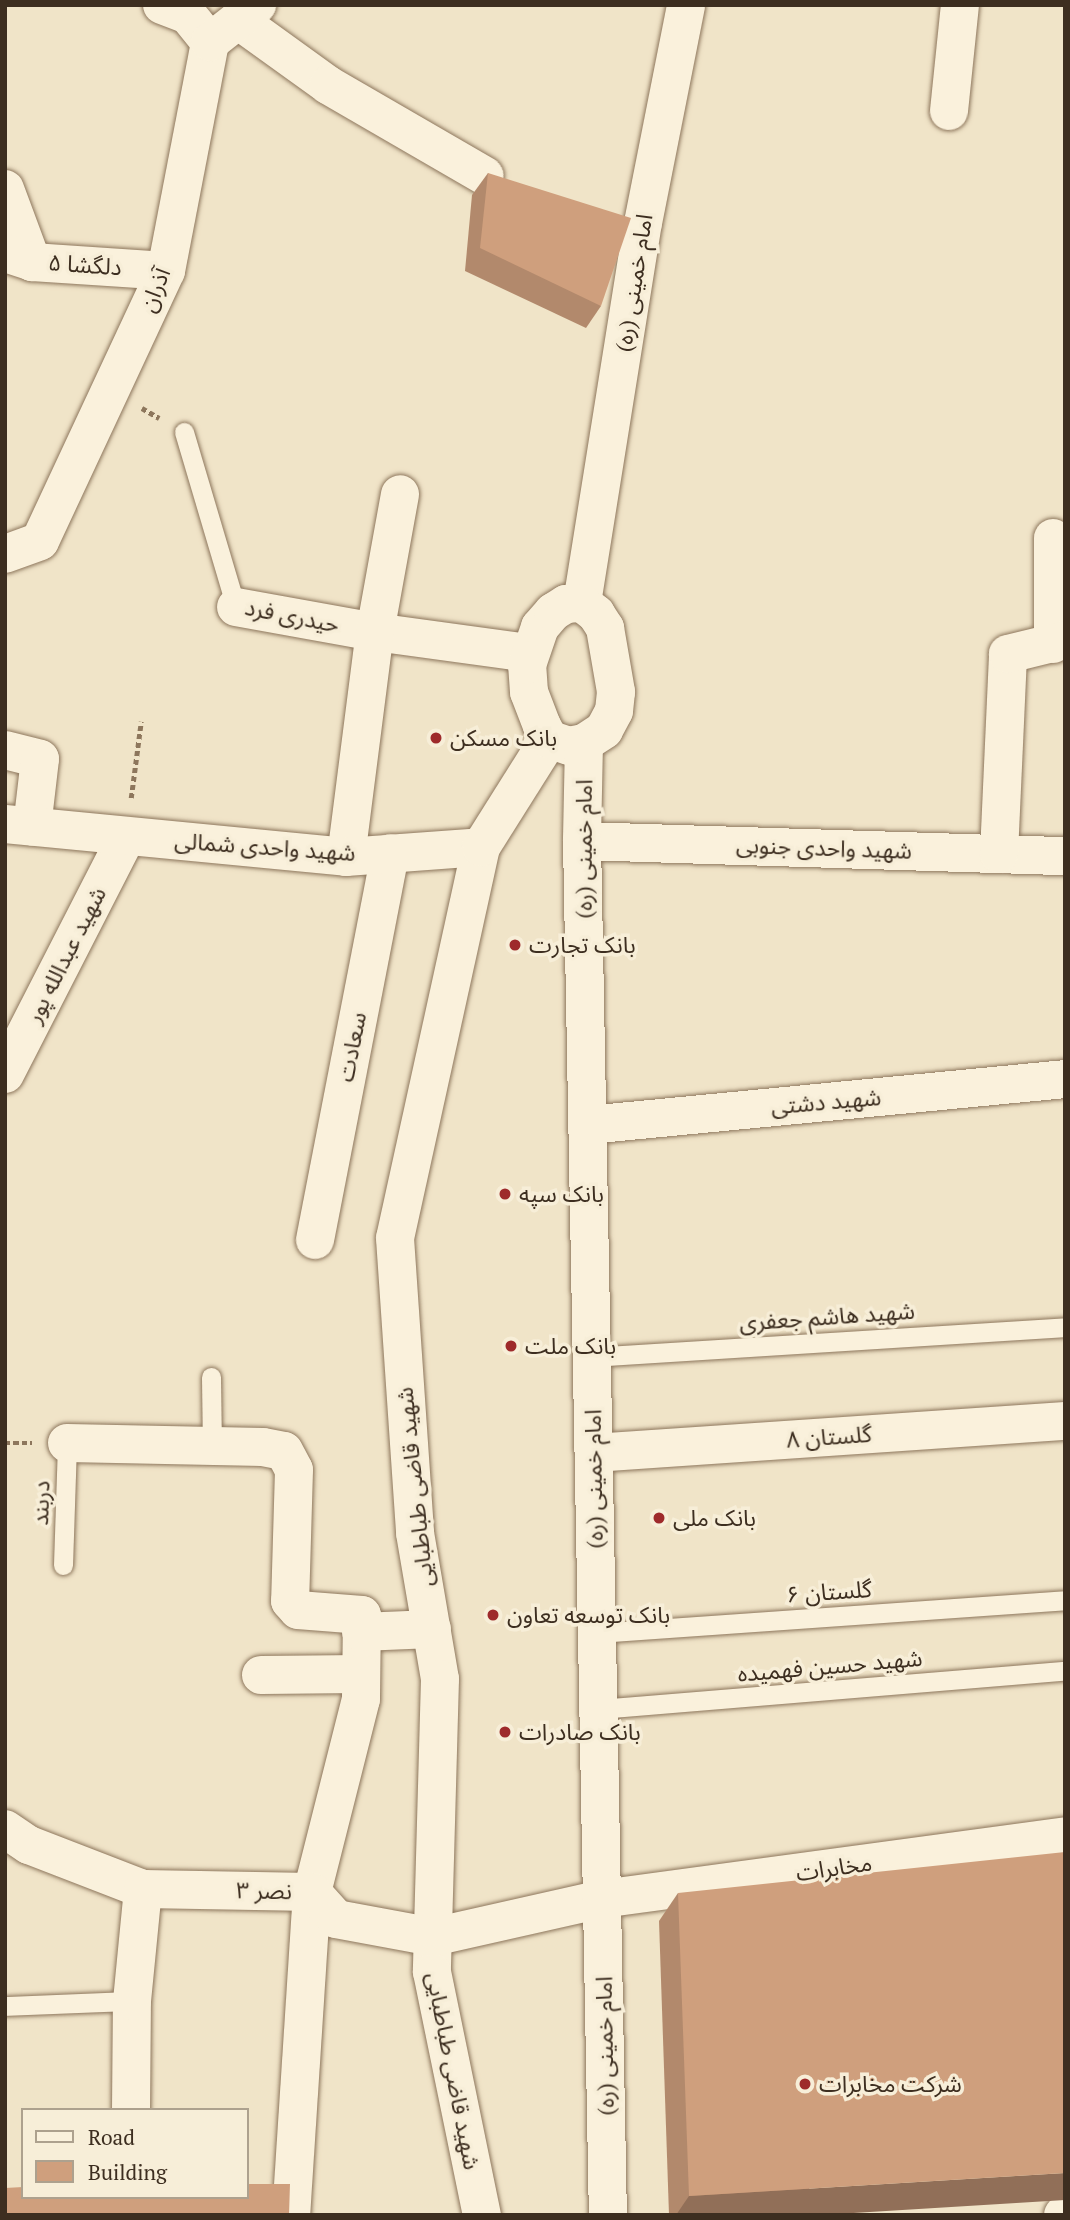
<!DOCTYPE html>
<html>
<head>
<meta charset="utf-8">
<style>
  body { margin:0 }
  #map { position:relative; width:1070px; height:2220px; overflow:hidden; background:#f0e4c8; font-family:"PT Serif","Noto Sans Arabic",serif }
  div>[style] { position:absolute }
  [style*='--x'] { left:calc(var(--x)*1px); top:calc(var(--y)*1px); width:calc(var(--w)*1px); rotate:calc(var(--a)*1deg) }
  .path>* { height:4.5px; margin-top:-2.25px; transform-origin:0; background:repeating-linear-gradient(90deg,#8d765c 0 5px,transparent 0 8.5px) }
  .roads { filter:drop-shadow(0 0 2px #8d765c) drop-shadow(0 0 2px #8d765c) }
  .service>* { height:19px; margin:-9.5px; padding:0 9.5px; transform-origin:9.5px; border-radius:9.5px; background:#faf1dc }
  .minor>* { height:38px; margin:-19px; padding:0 19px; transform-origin:19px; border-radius:19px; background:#faf1dc }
  .tertiary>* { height:38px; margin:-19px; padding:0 19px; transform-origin:19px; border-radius:19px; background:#faf1dc }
  .secondary>* { height:38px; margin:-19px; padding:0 19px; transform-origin:19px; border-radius:19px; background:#faf1dc }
  .wall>* { inset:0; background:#b2896c }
  .shaded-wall>* { inset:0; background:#916f58 }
  .building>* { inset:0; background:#cf9f7d }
  .dots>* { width:19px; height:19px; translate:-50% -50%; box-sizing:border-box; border:4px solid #f7eed8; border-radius:50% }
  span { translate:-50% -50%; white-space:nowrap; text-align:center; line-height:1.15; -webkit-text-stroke:7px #f7eed8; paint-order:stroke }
  .street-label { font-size:23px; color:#3d2e20 }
  .poi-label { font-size:23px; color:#3d2e20 }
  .left { translate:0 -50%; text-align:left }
  .frame { position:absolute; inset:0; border:7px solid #3d2e20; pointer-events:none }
  .legend { position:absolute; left:21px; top:2108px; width:228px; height:91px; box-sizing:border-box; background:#f7eed8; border:2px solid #ada18e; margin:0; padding:9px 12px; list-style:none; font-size:21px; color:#3d2e20 }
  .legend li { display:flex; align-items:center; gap:14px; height:35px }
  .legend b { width:35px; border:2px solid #ada18e }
</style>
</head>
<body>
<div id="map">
  <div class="path">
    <div style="--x:142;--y:408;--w:20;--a:30"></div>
    <div style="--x:131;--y:798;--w:77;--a:-82.5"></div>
    <div style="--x:5;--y:1443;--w:27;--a:0"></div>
  </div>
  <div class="roads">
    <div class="service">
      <div style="--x:184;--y:432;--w:183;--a:73.5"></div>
      <div style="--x:592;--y:1357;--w:474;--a:-3.6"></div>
      <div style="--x:211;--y:1377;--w:69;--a:89.2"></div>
      <div style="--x:63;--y:1565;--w:122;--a:-88.1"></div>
      <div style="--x:597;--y:1633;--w:469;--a:-4"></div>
      <div style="--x:599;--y:1709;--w:468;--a:-4.7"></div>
      <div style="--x:5;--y:2006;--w:127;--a:-2.3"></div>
    </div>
    <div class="minor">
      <div style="--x:162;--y:5;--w:28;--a:21"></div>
      <div style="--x:188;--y:15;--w:35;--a:51"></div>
      <div style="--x:238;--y:20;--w:111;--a:35.8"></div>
      <div style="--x:328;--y:85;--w:181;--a:30.1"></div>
      <div style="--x:949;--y:111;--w:107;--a:-84.1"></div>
      <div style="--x:5;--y:189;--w:78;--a:69.7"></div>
      <div style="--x:5;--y:253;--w:28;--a:18"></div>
      <div style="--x:32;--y:262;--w:134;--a:3.8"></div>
      <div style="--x:236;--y:607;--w:141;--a:10.2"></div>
      <div style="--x:375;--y:632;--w:155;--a:7.8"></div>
      <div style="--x:1053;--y:644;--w:106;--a:-90"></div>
      <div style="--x:5;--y:750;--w:36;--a:14"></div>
      <div style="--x:40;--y:759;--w:68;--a:96.7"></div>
      <div style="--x:582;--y:841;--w:483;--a:1.8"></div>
      <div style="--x:481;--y:847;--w:400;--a:102.4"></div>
      <div style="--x:395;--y:1238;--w:296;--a:86.1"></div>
      <div style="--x:415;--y:1533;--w:148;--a:80.3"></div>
      <div style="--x:440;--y:1679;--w:293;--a:91.6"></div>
      <div style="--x:432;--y:1972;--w:248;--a:78.4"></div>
      <div style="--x:999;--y:854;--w:200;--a:-87.4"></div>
      <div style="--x:1008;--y:654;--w:59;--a:-13.8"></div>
      <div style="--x:346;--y:857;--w:227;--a:-82.7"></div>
      <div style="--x:375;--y:632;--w:140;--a:-79.7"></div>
      <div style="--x:5;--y:1074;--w:267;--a:-62.9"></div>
      <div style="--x:588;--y:1125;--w:479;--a:-5.5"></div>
      <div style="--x:315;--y:1240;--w:394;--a:-79"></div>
      <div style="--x:67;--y:1443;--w:196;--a:1.2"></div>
      <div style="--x:263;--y:1447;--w:21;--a:11"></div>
      <div style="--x:284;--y:1451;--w:21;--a:62"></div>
      <div style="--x:294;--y:1470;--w:131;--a:91.7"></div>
      <div style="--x:290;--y:1601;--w:12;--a:48"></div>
      <div style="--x:298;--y:1610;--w:64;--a:4.5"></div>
      <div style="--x:362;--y:1615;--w:84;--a:90.7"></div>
      <div style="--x:361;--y:1699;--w:199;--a:104.2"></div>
      <div style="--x:312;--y:1892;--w:324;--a:93.7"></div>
      <div style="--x:594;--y:1453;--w:472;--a:-3.9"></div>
      <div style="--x:361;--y:1632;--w:71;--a:-2.4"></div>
      <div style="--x:261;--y:1675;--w:100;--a:-0.6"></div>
      <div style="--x:5;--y:1829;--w:29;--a:34"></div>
      <div style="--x:29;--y:1845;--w:122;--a:21.1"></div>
      <div style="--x:143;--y:1889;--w:169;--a:1"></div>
      <div style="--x:312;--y:1892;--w:36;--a:48"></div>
      <div style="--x:336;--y:1919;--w:99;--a:10.5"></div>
      <div style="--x:433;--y:1937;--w:173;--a:-12.7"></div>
      <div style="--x:602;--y:1899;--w:467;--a:-7.7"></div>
      <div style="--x:131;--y:2110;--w:109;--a:-89.5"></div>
      <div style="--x:132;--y:2001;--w:113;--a:-84.4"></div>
      <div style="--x:1063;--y:2215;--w:2;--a:0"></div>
    </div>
    <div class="tertiary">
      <div style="--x:5;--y:554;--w:37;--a:-20"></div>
      <div style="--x:40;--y:541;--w:298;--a:-65"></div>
      <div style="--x:166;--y:271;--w:233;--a:-79.1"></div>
      <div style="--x:210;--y:42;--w:60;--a:-38.2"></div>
      <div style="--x:5;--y:824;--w:343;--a:5.5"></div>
      <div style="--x:346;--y:857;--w:135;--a:-4.2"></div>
      <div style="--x:481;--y:847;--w:128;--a:-57.8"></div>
    </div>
    <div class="secondary">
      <div style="--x:582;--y:603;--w:385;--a:-80.9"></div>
      <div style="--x:643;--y:223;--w:222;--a:-78.8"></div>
      <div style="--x:582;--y:603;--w:18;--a:38"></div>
      <div style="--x:596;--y:614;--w:17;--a:57"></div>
      <div style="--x:605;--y:628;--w:65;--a:80.2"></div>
      <div style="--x:616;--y:692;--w:19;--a:96"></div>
      <div style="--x:614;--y:711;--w:21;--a:118"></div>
      <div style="--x:604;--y:730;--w:24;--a:147"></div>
      <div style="--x:584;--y:743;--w:15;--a:169"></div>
      <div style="--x:569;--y:746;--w:21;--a:-161"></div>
      <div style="--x:549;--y:739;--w:15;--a:-118"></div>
      <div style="--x:542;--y:726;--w:36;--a:-111"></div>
      <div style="--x:529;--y:692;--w:27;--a:-94"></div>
      <div style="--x:527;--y:665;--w:40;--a:-71.1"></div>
      <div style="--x:540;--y:627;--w:20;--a:-49"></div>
      <div style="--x:553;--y:612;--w:15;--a:-32"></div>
      <div style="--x:566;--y:604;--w:16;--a:-4"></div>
      <div style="--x:584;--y:743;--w:98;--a:91.2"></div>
      <div style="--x:582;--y:841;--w:1374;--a:88.92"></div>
    </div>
  </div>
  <div class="wall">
    <div style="clip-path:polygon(488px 173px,601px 306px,586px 328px,465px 271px,472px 195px)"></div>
    <div style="clip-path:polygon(678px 1893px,821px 2215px,669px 2215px,659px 1921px)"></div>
  </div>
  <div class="shaded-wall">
    <div style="clip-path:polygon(1065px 2173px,1065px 2200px,821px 2215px,676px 2215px,689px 2196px)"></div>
  </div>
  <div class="building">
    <div style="clip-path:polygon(488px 173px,631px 218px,601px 306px,480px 248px)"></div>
    <div style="clip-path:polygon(1065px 1852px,1065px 2173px,689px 2196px,678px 1893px)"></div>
    <div style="clip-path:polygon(247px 2184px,290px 2184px,289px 2215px,5px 2215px,5px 2188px,23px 2187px,23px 2197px,247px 2197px)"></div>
  </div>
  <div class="dots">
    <div style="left:436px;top:738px;background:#9e2a2b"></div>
    <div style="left:515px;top:945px;background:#9e2a2b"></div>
    <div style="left:505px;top:1194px;background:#9e2a2b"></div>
    <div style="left:511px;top:1346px;background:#9e2a2b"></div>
    <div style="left:659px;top:1518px;background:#9e2a2b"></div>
    <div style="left:493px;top:1615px;background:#9e2a2b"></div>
    <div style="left:505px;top:1732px;background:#9e2a2b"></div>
    <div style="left:805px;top:2084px;background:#9e2a2b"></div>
  </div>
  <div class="street-label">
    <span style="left:85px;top:265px;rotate:4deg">دلگشا ۵</span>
    <span style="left:634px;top:283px;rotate:-81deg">امام خمینی (ره)</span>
    <span style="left:155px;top:290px;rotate:-68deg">آذران</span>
    <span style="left:292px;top:616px;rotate:11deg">حیدری فرد</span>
    <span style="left:265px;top:847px;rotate:4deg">شهید واحدی شمالی</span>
    <span style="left:824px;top:848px;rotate:2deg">شهید واحدی جنوبی</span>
    <span style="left:584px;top:849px;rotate:-90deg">امام خمینی (ره)</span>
    <span style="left:66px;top:955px;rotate:-63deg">شهید عبدالله پور</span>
    <span style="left:352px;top:1047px;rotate:-79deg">سعادت</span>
    <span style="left:826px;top:1102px;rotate:-5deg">شهید دشتی</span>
    <span style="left:827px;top:1317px;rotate:-4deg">شهيد هاشم جعفری</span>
    <span style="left:829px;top:1437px;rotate:-4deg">گلستان ۸</span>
    <span style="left:594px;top:1479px;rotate:-91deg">امام خمینی (ره)</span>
    <span style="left:415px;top:1487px;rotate:-96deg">شهید قاضی طباطبایی</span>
    <span style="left:41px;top:1503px;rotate:-88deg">دربند</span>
    <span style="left:829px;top:1592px;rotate:-4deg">گلستان ۶</span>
    <span style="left:830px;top:1666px;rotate:-5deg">شهيد حسین فهمیده</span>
    <span style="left:834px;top:1868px;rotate:-8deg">مخابرات</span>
    <span style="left:264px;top:1891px;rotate:1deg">نصر ۳</span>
    <span style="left:605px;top:2046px;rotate:-91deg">امام خمینی (ره)</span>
    <span style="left:453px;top:2071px;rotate:79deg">شهید قاضی طباطبایی</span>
  </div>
  <div class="poi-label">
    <span class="left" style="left:450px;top:738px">بانک مسکن</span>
    <span class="left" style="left:529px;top:945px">بانک تجارت</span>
    <span class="left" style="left:519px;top:1194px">بانک سپه</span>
    <span class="left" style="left:525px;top:1346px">بانک ملت</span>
    <span class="left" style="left:673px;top:1518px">بانک ملی</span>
    <span class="left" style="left:507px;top:1615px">بانک توسعه تعاون</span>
    <span class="left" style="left:519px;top:1732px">بانک صادرات</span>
    <span class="left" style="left:819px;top:2084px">شرکت مخابرات</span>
  </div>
  <div class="frame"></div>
  <ul class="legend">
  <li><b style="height:9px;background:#faf1dc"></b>Road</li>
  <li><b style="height:19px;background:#cf9f7d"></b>Building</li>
  </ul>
</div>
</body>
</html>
